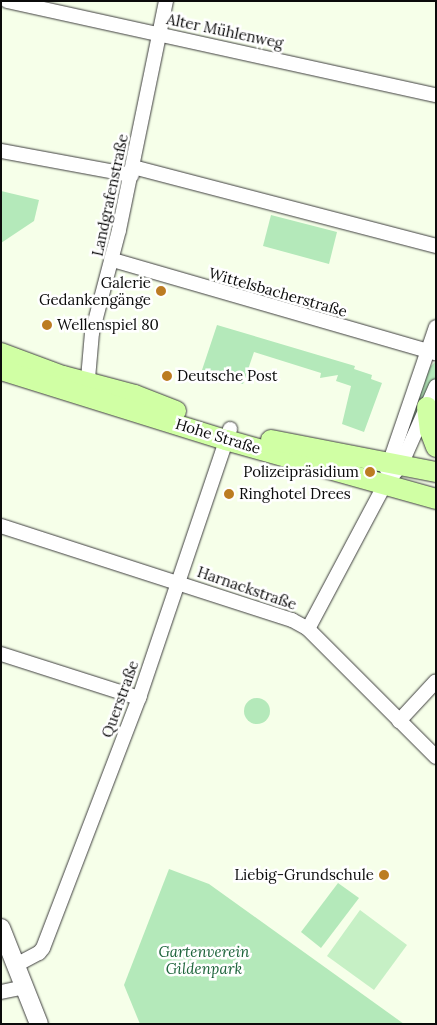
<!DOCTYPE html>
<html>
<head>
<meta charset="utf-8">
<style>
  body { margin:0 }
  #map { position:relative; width:437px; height:1025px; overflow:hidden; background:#f6ffe9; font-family:Lora,serif }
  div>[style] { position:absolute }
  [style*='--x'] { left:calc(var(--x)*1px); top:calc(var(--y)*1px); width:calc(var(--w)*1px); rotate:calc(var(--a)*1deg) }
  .green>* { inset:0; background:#b4e9ba }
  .round { border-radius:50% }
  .pitch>* { inset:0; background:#c6f0c5 }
  .roads { filter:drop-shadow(0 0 1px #3e3e3e) drop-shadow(0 0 1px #3e3e3e) }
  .minor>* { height:14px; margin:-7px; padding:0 7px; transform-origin:7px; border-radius:7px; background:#fff }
  .tertiary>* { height:18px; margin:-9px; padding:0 9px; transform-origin:9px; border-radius:9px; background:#fff }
  .secondary>* { height:20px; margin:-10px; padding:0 10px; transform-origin:10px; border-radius:10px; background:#d0ffa4 }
  .dots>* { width:14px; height:14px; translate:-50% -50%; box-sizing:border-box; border:2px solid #fff; border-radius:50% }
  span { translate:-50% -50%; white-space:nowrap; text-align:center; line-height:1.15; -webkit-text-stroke:5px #fff; paint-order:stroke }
  .street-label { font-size:15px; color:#0b0b0b }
  .poi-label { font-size:15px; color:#0b0b0b }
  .right { translate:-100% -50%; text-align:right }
  .left { translate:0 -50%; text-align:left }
  .park-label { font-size:15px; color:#1c633a; font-style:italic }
  .frame { position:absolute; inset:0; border:2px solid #0b0b0b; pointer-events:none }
</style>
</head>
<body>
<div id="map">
  <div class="green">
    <div style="clip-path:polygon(1px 191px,39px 200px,34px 221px,1px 243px)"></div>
    <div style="clip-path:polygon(271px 215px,337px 232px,329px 264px,263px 246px)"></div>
    <div style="clip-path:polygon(217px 325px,355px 366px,354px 369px,372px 375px,371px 379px,382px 383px,364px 432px,342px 424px,351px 386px,336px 381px,338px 375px,320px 378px,321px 373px,254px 352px,243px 384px,202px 370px)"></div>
    <div style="clip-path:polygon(436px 361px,436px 375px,428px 395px,405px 446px,401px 444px,429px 368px)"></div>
    <div class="round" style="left:244px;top:698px;width:26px;height:26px"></div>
    <div style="clip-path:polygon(169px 869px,209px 884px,404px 1024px,140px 1024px,124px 985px)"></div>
    <div style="clip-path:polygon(338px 883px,359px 898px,321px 948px,301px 932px)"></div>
  </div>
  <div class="pitch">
    <div style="clip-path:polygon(360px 910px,407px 945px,374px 990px,327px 956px)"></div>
  </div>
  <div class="roads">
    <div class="minor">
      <div style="--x:7;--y:1;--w:439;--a:12.4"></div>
      <div style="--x:1;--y:151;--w:133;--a:10.4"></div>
      <div style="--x:133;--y:167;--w:313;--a:14.6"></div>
      <div style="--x:113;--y:260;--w:336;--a:16.1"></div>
      <div style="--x:87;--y:390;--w:57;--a:-85"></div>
      <div style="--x:92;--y:333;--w:106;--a:-75.3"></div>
      <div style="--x:119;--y:230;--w:234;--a:-78.4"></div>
      <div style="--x:387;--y:470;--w:151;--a:-71.1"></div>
      <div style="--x:1;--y:526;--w:306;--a:17.9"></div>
      <div style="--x:292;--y:620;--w:18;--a:29"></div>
      <div style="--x:308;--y:629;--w:181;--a:45"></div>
      <div style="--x:308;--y:629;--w:162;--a:-62"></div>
      <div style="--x:384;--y:486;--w:27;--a:-51"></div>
      <div style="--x:401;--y:465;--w:86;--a:-66.1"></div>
      <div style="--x:1;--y:654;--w:145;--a:17.7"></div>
      <div style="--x:399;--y:721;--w:54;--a:-47.2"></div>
      <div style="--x:16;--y:965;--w:26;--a:-28"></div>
      <div style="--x:39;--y:953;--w:6;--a:-51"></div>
      <div style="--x:43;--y:948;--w:271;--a:-69"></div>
      <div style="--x:140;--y:695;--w:281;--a:-71.3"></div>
      <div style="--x:1;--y:992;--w:25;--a:-12"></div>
    </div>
    <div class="tertiary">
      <div style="--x:1;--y:928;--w:103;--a:68.4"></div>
    </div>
    <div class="secondary">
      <div style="--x:1;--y:353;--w:66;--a:20.4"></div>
      <div style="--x:63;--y:376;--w:74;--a:14.8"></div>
      <div style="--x:135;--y:395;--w:44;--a:21.3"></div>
      <div style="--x:1;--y:370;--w:236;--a:17.3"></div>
      <div style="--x:226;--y:440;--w:218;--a:15.7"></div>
      <div style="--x:427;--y:407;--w:24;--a:83"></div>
      <div style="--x:430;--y:431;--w:17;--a:69"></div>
      <div style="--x:271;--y:440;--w:168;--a:11"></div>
    </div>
  </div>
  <div class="dots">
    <div style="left:161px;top:291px;background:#bc7c22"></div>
    <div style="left:47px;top:325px;background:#bc7c22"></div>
    <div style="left:167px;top:376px;background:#bc7c22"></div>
    <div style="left:370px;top:472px;background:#bc7c22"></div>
    <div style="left:229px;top:494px;background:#bc7c22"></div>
    <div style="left:384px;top:875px;background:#bc7c22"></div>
  </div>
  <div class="street-label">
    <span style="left:225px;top:31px;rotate:12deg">Alter Mühlenweg</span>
    <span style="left:110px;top:195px;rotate:-78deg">Landgrafenstraße</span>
    <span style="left:278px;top:292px;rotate:16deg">Wittelsbacherstraße</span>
    <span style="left:218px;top:436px;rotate:17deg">Hohe Straße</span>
    <span style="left:247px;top:588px;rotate:19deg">Harnackstraße</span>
    <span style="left:120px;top:699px;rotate:-70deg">Querstraße</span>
  </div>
  <div class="poi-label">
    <span class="right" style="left:151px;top:291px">Galerie<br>Gedankengänge</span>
    <span class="left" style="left:57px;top:325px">Wellenspiel 80</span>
    <span class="left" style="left:177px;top:376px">Deutsche Post</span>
    <span class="right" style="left:359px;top:472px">Polizeipräsidium</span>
    <span class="left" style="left:239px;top:494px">Ringhotel Drees</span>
    <span class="right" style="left:374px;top:875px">Liebig-Grundschule</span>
  </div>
  <div class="park-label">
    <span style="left:204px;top:960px">Gartenverein<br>Gildenpark</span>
  </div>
  <div class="frame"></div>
</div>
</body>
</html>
